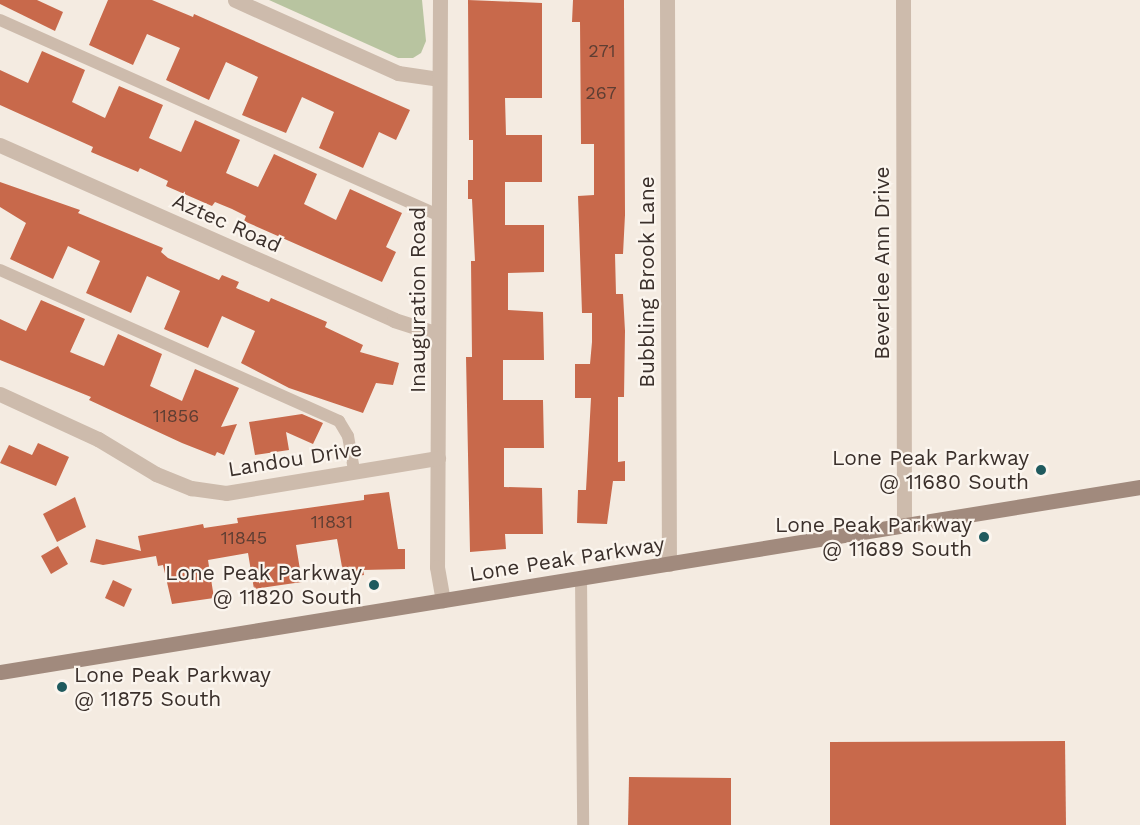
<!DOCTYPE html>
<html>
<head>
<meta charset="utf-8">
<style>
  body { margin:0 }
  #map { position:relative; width:1140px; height:825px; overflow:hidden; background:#f4ebe1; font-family:"Work Sans",sans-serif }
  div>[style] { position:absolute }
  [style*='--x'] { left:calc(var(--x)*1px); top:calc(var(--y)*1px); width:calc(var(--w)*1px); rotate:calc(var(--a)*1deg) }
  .green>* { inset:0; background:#b8c4a0 }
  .building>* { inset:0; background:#c8694b }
  .lane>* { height:12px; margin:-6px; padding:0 6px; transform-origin:6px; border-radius:6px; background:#cdbbac }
  .street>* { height:15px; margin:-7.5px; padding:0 7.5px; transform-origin:7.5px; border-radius:7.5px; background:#cdbbac }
  .secondary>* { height:15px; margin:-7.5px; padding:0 7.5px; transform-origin:7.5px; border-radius:7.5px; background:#a18a7d }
  .dots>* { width:16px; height:16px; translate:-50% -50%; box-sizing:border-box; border:3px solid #fbf5ee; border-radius:50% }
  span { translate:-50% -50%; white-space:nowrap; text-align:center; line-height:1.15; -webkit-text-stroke:4.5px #fbf5ee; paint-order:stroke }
  .number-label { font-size:18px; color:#5e3e33 }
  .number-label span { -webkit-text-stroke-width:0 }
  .street-label { font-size:21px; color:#3b302b }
  .poi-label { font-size:21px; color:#3b302b }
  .right { translate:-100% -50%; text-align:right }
  .left { translate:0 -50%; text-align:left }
</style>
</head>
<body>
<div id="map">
  <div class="green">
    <div style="clip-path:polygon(269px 0,422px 0,426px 41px,421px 53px,413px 58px,398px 58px)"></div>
  </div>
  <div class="building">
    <div style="clip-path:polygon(0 0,37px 0,63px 12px,55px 31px,0 4px)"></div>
    <div style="clip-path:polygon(108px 0,152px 0,193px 17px,194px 14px,410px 110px,396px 140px,379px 132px,363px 168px,319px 148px,334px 112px,302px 97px,286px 133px,242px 115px,258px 77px,226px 62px,209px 100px,166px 80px,180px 48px,147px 34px,133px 65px,89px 45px)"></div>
    <div style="clip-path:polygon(468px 0,542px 3px,542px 98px,505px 98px,506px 135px,542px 135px,542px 182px,505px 182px,505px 225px,544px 225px,544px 272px,508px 273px,508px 310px,543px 312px,544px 360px,503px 360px,503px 400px,543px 400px,544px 448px,504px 448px,504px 487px,542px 488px,543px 534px,505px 534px,506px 549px,470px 552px,466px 357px,472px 357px,471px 261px,475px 261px,472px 199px,468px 199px,468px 180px,473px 180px,473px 140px,469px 140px)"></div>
    <div style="clip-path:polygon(573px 0,624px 0,625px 215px,623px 254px,615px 254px,616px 294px,623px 294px,625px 331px,624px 397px,618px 397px,618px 462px,625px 461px,625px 481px,613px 481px,607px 524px,577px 523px,578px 490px,586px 490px,591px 398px,575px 398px,575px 364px,590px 364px,592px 342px,592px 313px,582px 313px,578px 196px,594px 195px,594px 144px,581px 144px,580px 22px,572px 22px)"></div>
    <div style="clip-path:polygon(42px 51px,85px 70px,72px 102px,105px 118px,119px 86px,163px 105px,149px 138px,181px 152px,195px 120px,240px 140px,226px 173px,258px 187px,274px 154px,317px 174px,304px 204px,336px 220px,350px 189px,402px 213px,386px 247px,396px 252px,382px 282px,244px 221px,246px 216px,232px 209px,215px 202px,212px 206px,166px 186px,168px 181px,140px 168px,138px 172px,91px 152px,93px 147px,0 105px,0 70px,28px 83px)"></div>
    <div style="clip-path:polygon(0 182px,80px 210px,78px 213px,163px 248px,161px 252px,168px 258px,219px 280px,222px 275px,239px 282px,236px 288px,269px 302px,271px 298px,327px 322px,325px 327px,363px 345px,360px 352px,399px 363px,393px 385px,376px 383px,363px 413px,289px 388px,241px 363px,255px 331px,222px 316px,208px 348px,164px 329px,180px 291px,147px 276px,131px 313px,86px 293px,100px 261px,68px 246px,53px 279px,10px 259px,26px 223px,0 207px)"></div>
    <div style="clip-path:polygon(41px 300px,85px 319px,70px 352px,104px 366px,118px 334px,162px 354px,150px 386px,182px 401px,195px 369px,239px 388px,221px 427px,237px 424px,224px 455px,217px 452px,215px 456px,182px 443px,89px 400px,91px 397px,0 360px,0 319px,26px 331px)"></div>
    <div style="clip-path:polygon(302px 414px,323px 423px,313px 444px,286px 432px,289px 450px,255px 455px,249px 422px)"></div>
    <div style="clip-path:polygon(38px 443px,69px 457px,56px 486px,0 463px,9px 445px,32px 455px)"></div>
    <div style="clip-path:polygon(389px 492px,398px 549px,405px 549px,405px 569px,363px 570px,364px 575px,344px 578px,337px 539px,296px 545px,302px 582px,281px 585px,254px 589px,248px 553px,208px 560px,214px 598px,172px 604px,163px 565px,158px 566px,156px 556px,103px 565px,90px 562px,96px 539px,141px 551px,138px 536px,203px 524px,204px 528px,238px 523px,237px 518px,364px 500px,364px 495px)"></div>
    <div style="clip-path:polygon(75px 497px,86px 527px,57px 542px,43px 514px)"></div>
    <div style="clip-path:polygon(58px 546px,68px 564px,51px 574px,41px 556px)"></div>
    <div style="clip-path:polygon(113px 580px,132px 589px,124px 607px,105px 598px)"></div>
    <div style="clip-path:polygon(1065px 741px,1066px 825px,830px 825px,830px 742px)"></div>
    <div style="clip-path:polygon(629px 777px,731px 778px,731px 825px,628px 825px)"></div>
  </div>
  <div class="lane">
    <div style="--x:0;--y:20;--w:480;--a:24"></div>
    <div style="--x:0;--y:270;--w:371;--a:24"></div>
    <div style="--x:339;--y:421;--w:17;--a:59"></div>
    <div style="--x:348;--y:436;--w:36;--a:80"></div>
    <div style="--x:581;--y:577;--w:248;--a:89.5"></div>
  </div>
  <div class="street">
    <div style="--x:235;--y:0;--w:179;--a:24.1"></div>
    <div style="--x:398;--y:73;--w:41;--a:8.3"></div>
    <div style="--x:440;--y:0;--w:567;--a:90.3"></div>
    <div style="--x:437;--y:567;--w:34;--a:80"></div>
    <div style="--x:667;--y:0;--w:564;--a:89.8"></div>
    <div style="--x:903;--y:0;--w:526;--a:89.89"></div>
    <div style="--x:0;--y:145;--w:431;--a:23.9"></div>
    <div style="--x:394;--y:320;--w:46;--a:17.7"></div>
    <div style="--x:0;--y:394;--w:108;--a:24.7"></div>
    <div style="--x:98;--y:439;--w:68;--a:31.1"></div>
    <div style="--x:156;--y:474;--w:38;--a:22"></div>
    <div style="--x:191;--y:488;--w:35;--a:8"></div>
    <div style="--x:226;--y:493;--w:215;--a:-9.4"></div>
  </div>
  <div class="secondary">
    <div style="--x:0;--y:672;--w:1155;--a:-9.22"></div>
  </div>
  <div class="dots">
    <div style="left:1041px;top:470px;background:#1f5a5e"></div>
    <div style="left:984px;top:537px;background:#1f5a5e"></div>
    <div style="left:374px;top:585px;background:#1f5a5e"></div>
    <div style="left:62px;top:687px;background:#1f5a5e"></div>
  </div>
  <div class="number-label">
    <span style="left:602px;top:51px">271</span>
    <span style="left:601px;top:93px">267</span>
    <span style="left:176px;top:416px">11856</span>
    <span style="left:332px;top:522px">11831</span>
    <span style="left:244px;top:538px">11845</span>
  </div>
  <div class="street-label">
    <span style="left:227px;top:223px;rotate:24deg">Aztec Road</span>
    <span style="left:882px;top:263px;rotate:-90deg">Beverlee Ann Drive</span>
    <span style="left:647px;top:282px;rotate:-90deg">Bubbling Brook Lane</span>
    <span style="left:418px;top:300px;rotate:-90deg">Inauguration Road</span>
    <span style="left:295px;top:459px;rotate:-9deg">Landou Drive</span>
    <span style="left:567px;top:559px;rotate:-9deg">Lone Peak Parkway</span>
  </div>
  <div class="poi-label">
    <span class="right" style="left:1029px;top:470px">Lone Peak Parkway<br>@ 11680 South</span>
    <span class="right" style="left:972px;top:537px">Lone Peak Parkway<br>@ 11689 South</span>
    <span class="right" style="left:362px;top:585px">Lone Peak Parkway<br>@ 11820 South</span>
    <span class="left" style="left:74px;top:687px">Lone Peak Parkway<br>@ 11875 South</span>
  </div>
</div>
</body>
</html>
